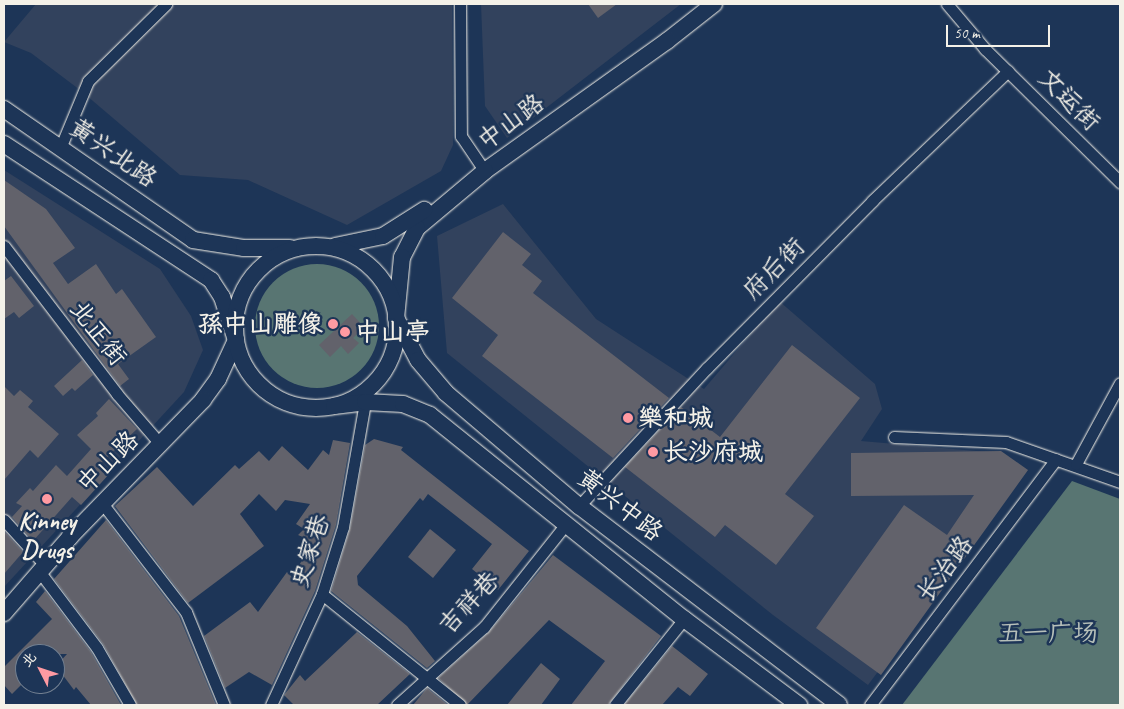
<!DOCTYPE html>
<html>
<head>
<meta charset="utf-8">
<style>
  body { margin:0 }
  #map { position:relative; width:1124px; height:709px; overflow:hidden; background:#1d3557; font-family:Caveat,"LXGW WenKai TC",sans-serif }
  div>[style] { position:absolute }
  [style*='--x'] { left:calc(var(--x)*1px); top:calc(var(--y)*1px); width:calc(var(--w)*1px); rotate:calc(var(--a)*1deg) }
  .built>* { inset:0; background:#32425d }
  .green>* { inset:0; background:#587572 }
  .round { border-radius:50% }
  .building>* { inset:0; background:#62626b }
  .roads { filter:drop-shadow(0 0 1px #f4f1e8) drop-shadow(0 0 1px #f4f1e8) }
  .street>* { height:11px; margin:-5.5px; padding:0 5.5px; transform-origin:5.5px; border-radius:5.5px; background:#1d3557 }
  .secondary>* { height:16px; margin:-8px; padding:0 8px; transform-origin:8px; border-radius:8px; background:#1d3557 }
  .secondary>.ring { margin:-8px; padding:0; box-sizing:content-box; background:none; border:16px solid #1d3557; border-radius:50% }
  .dots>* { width:14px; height:14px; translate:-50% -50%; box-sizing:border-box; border:2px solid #1d3557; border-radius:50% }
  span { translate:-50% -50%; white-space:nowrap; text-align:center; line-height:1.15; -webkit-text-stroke:5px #1d3557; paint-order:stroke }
  .street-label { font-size:25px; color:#f4f1e8 }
  .poi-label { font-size:25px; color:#f4f1e8; font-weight:700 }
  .right { translate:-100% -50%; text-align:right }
  .left { translate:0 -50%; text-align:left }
  .park-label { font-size:25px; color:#b6bfb9 }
  .frame { position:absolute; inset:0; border:5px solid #f4f1e8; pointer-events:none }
  .north { position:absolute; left:15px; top:644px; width:50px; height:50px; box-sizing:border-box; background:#1d3557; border:1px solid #738091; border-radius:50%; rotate:311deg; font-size:14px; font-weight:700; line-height:20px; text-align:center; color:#f4f1e8 }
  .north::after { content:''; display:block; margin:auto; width:18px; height:22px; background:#ff9aa2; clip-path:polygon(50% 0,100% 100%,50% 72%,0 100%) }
  .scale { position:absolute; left:946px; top:25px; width:104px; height:22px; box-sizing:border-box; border:2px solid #f4f1e8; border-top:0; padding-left:6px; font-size:15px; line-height:18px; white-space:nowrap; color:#f4f1e8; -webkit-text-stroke:4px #1d3557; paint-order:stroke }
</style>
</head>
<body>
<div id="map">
  <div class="built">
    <div style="clip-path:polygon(36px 4px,452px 4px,453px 145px,441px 171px,347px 225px,248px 180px,180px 175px,80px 90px,31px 53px,4px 42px)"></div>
    <div style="clip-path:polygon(481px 4px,681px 4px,507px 138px,485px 106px)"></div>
    <div style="clip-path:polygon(4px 170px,160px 269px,191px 316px,203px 350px,184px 392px,4px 587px)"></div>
    <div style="clip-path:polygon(503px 204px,596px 319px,704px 389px,779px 301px,875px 384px,882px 409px,861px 441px,988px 452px,1028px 470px,868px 685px,773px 615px,447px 353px,437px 236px)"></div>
  </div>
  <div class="green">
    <div class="round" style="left:255px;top:264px;width:124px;height:124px"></div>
    <div style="clip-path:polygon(1072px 481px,1120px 499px,1120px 705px,902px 705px)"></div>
  </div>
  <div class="building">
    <div style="clip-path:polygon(588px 4px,617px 4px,598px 18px)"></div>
    <div style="clip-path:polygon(4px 180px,46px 209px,75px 248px,53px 263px,68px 284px,96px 264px,116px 294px,122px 289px,156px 337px,118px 364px,129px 379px,120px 386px,4px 226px)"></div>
    <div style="clip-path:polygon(503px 232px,531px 254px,522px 265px,542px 281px,533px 293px,669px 398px,613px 458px,482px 356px,498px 335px,452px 298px)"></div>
    <div style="clip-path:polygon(11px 276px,34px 306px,19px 318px,14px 312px,4px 319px,4px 281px)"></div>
    <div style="clip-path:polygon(352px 314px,364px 327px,353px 338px,359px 343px,348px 354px,341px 346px,330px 357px,319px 345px)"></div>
    <div style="clip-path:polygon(792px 345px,860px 398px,785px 494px,814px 516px,776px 565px,725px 525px,715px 537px,625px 467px,681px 407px,720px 437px)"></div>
    <div style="clip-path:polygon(82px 360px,93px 375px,75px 391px,72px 388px,63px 396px,54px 386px)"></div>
    <div style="clip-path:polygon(4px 386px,14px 396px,20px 390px,33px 401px,28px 407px,59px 434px,38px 458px,30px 450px,4px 480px)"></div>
    <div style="clip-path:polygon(109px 399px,137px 429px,101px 463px,111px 472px,81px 505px,72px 497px,33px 541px,12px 517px,22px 506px,16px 503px,30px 488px,33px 491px,56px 465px,67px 476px,91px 449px,77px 435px,98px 416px,96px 413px)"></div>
    <div style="clip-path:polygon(374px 439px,403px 447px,401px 450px,529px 551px,498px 590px,472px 569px,492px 544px,428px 494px,423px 501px,420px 498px,357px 576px,358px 585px,407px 626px,435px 661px,427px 668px,331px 591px,350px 528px,365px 445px)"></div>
    <div style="clip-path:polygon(333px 440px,350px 443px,336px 525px,315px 591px,272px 685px,249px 672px,225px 688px,204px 636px,250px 602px,258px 612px,287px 572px,292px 577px,304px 557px,299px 553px,305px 538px,298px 535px,304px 529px,296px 524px,310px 504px,285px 500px,276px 511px,259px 494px,240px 514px,264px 546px,188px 603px,115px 506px,157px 467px,193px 506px,235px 465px,239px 469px,259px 451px,269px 461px,282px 446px,308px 470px,323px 450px,329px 455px)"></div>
    <div style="clip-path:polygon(1001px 451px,1028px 470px,881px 675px,816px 628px,904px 505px,947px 535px,974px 495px,851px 496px,851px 453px)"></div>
    <div style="clip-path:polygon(106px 520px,179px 616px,216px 705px,137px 705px,103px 644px,54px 579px)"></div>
    <div style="clip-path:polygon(430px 529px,456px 550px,433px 578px,408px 557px)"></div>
    <div style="clip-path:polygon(4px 531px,23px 552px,4px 574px)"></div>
    <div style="clip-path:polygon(553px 555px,661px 636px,608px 705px,571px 705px,605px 661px,549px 620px,467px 705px,438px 678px,489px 632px)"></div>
    <div style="clip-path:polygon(45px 591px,91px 652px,121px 705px,91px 705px,76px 687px,74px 690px,56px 666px,67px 654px,25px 654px,25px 681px,12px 694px,4px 685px,4px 667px,52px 619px,36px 602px)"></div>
    <div style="clip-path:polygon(357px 632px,410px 674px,377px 705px,294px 705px,284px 695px,300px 675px,305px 681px)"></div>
    <div style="clip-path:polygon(672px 646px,708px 674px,690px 696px,678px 687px,662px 705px,624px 705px)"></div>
    <div style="clip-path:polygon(541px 663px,560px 679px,541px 705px,507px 705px)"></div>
    <div style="clip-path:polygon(427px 688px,448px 705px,413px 705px)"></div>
  </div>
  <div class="roads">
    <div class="street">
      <div style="--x:460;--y:4;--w:132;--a:89.6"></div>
      <div style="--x:461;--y:136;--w:34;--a:56"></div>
      <div style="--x:947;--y:4;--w:59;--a:49.8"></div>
      <div style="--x:985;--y:49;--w:190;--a:44.6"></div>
      <div style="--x:61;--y:146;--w:70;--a:-67.4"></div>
      <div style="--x:88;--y:81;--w:110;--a:-44.6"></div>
      <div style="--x:4;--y:246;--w:186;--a:52.6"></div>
      <div style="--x:117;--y:394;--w:67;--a:49.2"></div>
      <div style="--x:894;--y:437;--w:112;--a:2.6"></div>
      <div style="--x:1006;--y:442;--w:121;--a:19.3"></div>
      <div style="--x:1076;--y:464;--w:92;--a:-61.5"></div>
      <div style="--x:102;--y:503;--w:138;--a:52.4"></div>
      <div style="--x:186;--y:612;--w:100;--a:67.8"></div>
      <div style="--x:579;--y:506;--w:188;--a:-47.2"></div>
      <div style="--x:707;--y:368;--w:235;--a:-45.3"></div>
      <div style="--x:872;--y:201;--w:188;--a:-43.7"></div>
      <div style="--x:4;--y:520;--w:61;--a:47.7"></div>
      <div style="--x:39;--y:571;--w:96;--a:53"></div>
      <div style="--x:97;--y:648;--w:66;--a:59.9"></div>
      <div style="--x:322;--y:594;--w:177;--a:38.8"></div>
      <div style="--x:271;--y:705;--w:122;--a:-65.3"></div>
      <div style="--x:322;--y:594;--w:70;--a:-72.6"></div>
      <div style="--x:343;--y:527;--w:127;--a:-80"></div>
      <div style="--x:397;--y:705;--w:117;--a:-41.9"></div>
      <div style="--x:484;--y:627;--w:132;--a:-51.5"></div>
      <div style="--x:615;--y:705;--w:110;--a:-51.3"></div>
      <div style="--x:870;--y:705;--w:308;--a:-52.9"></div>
    </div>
    <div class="secondary">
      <div style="--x:714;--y:4;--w:60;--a:141.8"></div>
      <div style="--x:667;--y:41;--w:224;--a:144.5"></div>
      <div style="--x:485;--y:171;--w:89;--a:140"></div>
      <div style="--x:417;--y:228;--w:33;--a:117"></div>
      <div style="--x:402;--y:257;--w:61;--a:95.6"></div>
      <div style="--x:396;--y:318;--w:47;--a:62.4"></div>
      <div style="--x:418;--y:360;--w:43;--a:49.7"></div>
      <div style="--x:446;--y:393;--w:175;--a:40.4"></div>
      <div style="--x:579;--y:506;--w:327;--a:37.4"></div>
      <div style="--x:4;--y:109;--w:230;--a:34.7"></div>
      <div style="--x:193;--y:240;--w:52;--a:8.9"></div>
      <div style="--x:244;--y:248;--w:46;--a:0"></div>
      <div style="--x:4;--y:144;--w:248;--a:33.3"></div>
      <div style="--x:211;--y:280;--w:20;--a:57"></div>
      <div style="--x:222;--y:297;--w:45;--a:72"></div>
      <div style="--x:236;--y:340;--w:43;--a:114.8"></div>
      <div style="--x:218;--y:379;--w:26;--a:126"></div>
      <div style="--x:203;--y:400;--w:191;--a:134.2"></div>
      <div style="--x:70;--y:537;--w:101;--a:131"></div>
      <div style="--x:335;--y:246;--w:49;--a:-11.8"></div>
      <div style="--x:383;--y:236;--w:49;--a:-32.4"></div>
      <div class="ring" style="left:235px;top:246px;width:146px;height:146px"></div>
      <div style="--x:334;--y:406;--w:31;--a:-7"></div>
      <div style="--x:365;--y:402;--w:38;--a:3"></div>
      <div style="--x:403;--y:404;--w:29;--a:22"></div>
      <div style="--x:430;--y:415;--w:326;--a:38.8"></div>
      <div style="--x:684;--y:619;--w:144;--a:36.8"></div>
    </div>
  </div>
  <div class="dots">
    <div style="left:333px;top:324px;background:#ff9aa2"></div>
    <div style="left:345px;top:332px;background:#ff9aa2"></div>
    <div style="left:628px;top:418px;background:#ff9aa2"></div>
    <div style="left:653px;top:452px;background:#ff9aa2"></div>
    <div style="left:47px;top:499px;background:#ff9aa2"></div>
  </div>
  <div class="street-label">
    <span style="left:1069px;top:100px;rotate:45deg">文运街</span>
    <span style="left:511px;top:122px;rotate:-36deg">中山路</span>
    <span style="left:113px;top:153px;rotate:35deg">黄兴北路</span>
    <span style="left:774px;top:269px;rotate:-45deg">府后街</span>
    <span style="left:98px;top:333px;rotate:52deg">北正街</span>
    <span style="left:108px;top:462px;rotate:-45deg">中山路</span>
    <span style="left:620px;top:505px;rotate:38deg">黄兴中路</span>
    <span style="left:310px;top:551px;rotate:-72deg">史家巷</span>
    <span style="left:945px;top:569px;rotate:-53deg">长治路</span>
    <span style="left:469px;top:603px;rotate:-47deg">吉祥巷</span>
  </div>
  <div class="poi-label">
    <span class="right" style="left:323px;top:324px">孫中山雕像</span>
    <span class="left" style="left:355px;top:332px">中山亭</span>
    <span class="left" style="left:638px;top:418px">樂和城</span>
    <span class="left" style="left:663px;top:452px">长沙府城</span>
    <span style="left:47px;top:536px">Kinney<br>Drugs</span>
  </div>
  <div class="park-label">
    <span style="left:1048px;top:633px">五一广场</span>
  </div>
  <div class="frame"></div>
  <div class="north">北</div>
  <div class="scale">50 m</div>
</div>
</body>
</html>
